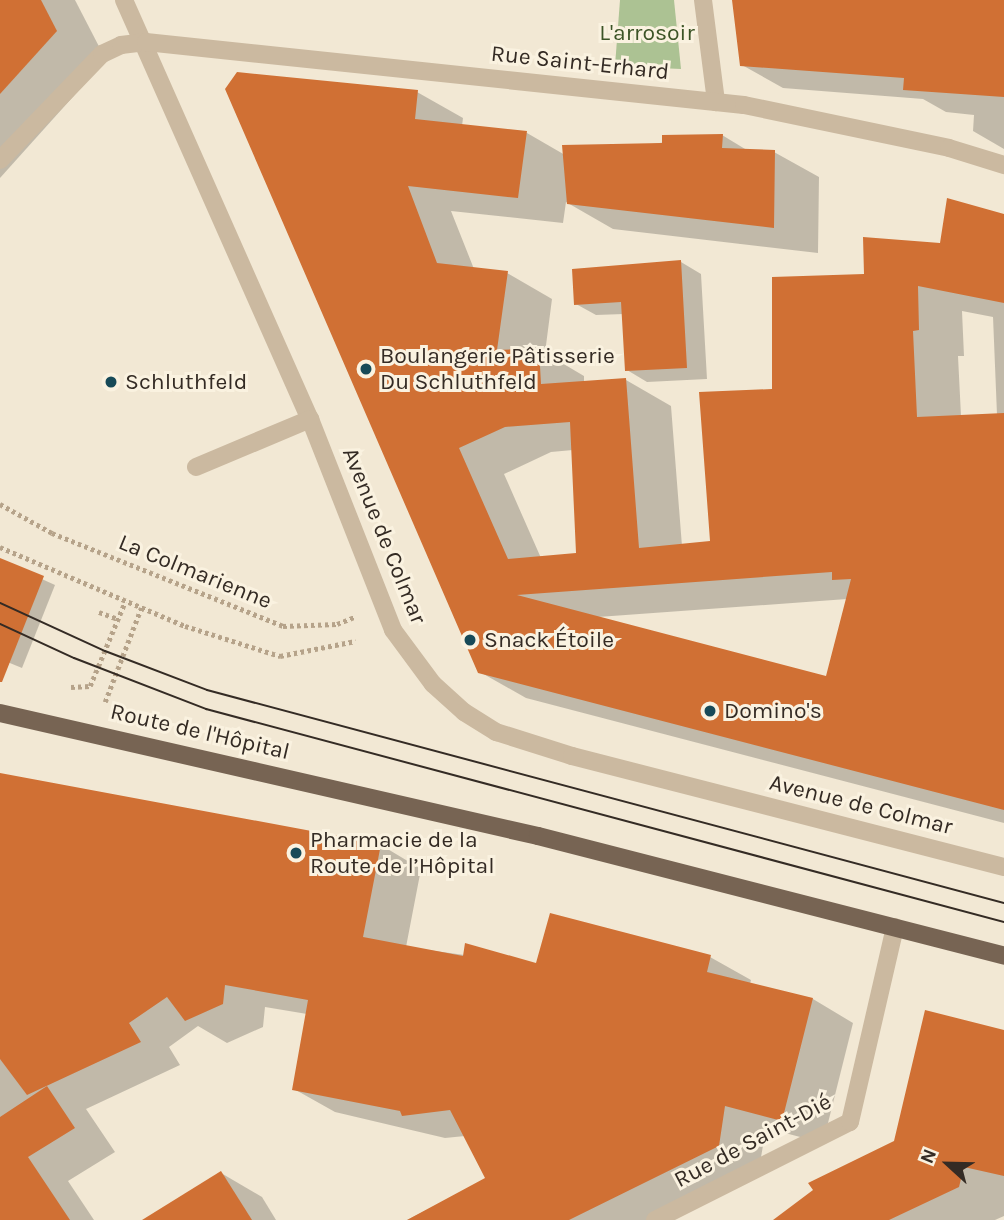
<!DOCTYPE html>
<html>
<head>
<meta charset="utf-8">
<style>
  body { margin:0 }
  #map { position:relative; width:1004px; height:1220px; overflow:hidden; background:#f2e8d4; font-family:Karla,sans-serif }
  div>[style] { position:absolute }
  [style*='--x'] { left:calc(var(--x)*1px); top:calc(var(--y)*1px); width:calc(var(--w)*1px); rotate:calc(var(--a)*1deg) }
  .green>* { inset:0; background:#acc293 }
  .shadow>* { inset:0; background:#0003 }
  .building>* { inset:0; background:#d07034 }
  .path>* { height:4.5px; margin-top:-2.25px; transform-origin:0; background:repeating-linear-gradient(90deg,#b6a38a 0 3.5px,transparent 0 7px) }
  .minor>* { height:18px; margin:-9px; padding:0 9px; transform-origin:9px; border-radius:9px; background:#cbb9a0 }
  .major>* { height:18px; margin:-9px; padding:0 9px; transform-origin:9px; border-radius:9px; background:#776453 }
  .tram>* { height:2px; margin:-1px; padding:0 1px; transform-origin:1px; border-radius:1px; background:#342b24 }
  .dots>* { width:19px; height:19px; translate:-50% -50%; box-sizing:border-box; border:4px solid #faf2e0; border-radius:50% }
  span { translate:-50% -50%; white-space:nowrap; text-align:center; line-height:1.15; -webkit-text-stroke:6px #faf2e0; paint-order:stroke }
  .park-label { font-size:23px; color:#3c5426 }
  .street-label { font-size:23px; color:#342b24 }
  .poi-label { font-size:23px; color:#342b24 }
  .left { translate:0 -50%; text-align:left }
  .north { position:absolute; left:913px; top:1129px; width:70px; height:70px; -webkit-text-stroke:5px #faf2e0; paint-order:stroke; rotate:292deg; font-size:19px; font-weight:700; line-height:28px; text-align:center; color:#342b24 }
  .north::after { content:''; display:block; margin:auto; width:24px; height:32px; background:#342b24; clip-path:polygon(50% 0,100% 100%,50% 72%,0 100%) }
</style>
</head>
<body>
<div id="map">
  <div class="green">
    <div style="clip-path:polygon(620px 0,674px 0,681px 69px,615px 66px)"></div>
  </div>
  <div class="shadow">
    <div style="clip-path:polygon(0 0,75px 0,106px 60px,0 178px)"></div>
    <div style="clip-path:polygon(734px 0,1004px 0,1004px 149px,973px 131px,974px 115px,946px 112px,923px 99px,783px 88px,742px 65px)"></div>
    <div style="clip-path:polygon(evenodd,227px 89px,417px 92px,463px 118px,462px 126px,527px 133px,565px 155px,722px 135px,750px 152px,774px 152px,819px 177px,818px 253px,613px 229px,566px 202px,563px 223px,451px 211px,474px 269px,507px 273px,552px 299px,545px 353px,584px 376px,584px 383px,626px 380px,671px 406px,682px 546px,712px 543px,774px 391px,865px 276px,1004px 216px,1004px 823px,526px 698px,480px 672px,227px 89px,962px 311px,993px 317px,997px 415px,961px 416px,958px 356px,964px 356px,962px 311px,227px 89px,573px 450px,577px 555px,541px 558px,504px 474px,551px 452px,573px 450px,227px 89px,847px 599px,827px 678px,598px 617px,847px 599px)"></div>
    <div style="clip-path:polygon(681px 262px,701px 274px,707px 379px,647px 382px,627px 370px,624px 314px,596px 315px,576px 304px)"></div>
    <div style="clip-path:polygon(0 560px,55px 585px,22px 668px,0 659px)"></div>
    <div style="clip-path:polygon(0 775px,381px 845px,421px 869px,406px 947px,537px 965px,710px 957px,751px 980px,750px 984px,813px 999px,853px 1023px,823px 1143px,766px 1128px,759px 1169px,657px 1220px,407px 1220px,487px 1179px,465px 1136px,445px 1138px,335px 1112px,294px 1089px,307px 1014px,265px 1007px,263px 1027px,227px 1043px,198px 1026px,169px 1047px,180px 1065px,86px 1109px,115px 1152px,68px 1181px,94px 1220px,0 1220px)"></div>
    <div style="clip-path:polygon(1004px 1032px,1004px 1216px,995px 1220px,776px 1220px,896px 1142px)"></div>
    <div style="clip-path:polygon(221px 1173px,262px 1197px,276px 1220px,190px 1220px)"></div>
  </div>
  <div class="building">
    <div style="clip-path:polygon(0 0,41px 0,57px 31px,0 94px)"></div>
    <div style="clip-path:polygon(732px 0,1004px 0,1004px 97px,903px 90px,904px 78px,740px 66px)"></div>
    <div style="clip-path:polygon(evenodd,237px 72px,418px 90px,415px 119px,527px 131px,518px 198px,408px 186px,437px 263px,508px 271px,497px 350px,539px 348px,541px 384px,626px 378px,639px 548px,710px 541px,699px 392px,772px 389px,772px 277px,864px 274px,863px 237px,940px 243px,947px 198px,1004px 214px,1004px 303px,918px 286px,919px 330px,913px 331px,917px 417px,1004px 413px,1004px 810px,478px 673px,225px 89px,237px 72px,570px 422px,576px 553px,508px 559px,459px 448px,505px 427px,570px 422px,237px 72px,832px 572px,832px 580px,851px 579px,826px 676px,517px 595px,832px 572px)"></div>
    <div style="clip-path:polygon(723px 134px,722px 148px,775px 150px,774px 228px,567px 204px,562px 145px,662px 143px,662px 135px)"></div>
    <div style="clip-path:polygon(681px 260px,687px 368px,625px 371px,621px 302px,574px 305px,572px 269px)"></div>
    <div style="clip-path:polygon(0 558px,44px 576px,2px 682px,0 682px)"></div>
    <div style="clip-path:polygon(0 773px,381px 844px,363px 937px,463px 956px,465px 943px,536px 963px,550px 913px,711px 955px,707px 972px,813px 998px,782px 1121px,725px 1106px,719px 1146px,569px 1220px,407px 1220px,485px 1178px,450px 1110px,402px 1116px,400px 1111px,292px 1090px,308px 1000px,225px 985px,223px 1004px,185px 1021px,167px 997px,129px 1023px,141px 1042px,27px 1095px,0 1059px)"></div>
    <div style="clip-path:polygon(925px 1010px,1004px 1030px,1004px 1176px,964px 1167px,959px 1187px,889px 1220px,773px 1220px,813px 1190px,808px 1183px,894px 1141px)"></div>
    <div style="clip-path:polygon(47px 1086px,75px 1128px,28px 1157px,70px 1220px,0 1220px,0 1117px)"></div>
    <div style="clip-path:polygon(221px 1171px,252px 1220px,142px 1220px)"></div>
  </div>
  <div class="path">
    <div style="--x:0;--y:504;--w:60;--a:29.1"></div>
    <div style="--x:52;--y:533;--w:249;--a:21.9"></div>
    <div style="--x:283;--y:626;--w:54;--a:-2.1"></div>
    <div style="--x:337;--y:624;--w:18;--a:-22"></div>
    <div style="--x:0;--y:547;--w:201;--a:23.1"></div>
    <div style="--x:185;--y:626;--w:100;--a:17.5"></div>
    <div style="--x:280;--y:656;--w:77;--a:-11.2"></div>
    <div style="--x:99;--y:612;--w:20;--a:20"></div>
    <div style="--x:71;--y:687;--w:19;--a:-3"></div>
    <div style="--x:90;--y:686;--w:91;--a:-67.4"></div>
    <div style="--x:105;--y:702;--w:101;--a:-69"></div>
  </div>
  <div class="minor">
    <div style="--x:124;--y:0;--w:458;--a:66.1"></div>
    <div style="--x:310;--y:419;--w:227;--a:68.5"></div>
    <div style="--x:393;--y:630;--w:67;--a:53.5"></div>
    <div style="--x:433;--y:684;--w:42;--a:42.1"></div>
    <div style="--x:464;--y:712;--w:38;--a:32"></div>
    <div style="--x:496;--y:732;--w:80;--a:17.5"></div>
    <div style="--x:572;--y:756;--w:446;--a:14.4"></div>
    <div style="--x:703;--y:0;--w:103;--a:82.7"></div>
    <div style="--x:0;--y:160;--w:147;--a:-46.1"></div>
    <div style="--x:102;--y:54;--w:21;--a:-25"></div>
    <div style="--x:121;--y:45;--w:25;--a:-7"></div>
    <div style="--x:146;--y:42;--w:601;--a:6.01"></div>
    <div style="--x:744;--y:105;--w:209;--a:11.8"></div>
    <div style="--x:949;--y:148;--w:58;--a:17.2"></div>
    <div style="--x:196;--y:467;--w:124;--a:-22.8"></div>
    <div style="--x:655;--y:1220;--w:218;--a:-26.7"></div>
    <div style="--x:850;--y:1122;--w:200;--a:-77"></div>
  </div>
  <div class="major">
    <div style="--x:0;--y:713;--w:552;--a:12.88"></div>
    <div style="--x:538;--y:836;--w:481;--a:14.4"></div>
  </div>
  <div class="tram">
    <div style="--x:0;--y:603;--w:115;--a:24.6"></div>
    <div style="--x:105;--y:651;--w:109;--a:20.9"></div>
    <div style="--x:207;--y:690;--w:825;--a:14.96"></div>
    <div style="--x:0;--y:624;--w:81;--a:24.7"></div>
    <div style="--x:74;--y:658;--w:142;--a:21.1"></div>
    <div style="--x:206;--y:709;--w:826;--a:14.94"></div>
  </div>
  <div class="dots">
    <div style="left:366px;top:369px;background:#174a58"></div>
    <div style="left:111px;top:382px;background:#174a58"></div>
    <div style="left:470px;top:640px;background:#174a58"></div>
    <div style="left:710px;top:711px;background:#174a58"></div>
    <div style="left:296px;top:853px;background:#174a58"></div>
  </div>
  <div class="park-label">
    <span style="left:647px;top:33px">L'arrosoir</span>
  </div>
  <div class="street-label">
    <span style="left:580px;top:63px;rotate:6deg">Rue Saint-Erhard</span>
    <span style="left:384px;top:536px;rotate:68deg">Avenue de Colmar</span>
    <span style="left:195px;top:572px;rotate:22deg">La Colmarienne</span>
    <span style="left:200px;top:732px;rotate:13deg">Route de l'Hôpital</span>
    <span style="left:861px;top:805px;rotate:14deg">Avenue de Colmar</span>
    <span style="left:753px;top:1141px;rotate:-28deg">Rue de Saint-Dié</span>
  </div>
  <div class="poi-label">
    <span class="left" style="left:380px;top:369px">Boulangerie Pâtisserie<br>Du Schluthfeld</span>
    <span class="left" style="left:125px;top:382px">Schluthfeld</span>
    <span class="left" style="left:484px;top:640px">Snack Étoile</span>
    <span class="left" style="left:724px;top:711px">Domino's</span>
    <span class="left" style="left:310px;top:853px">Pharmacie de la<br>Route de l’Hôpital</span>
  </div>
  <div class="north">N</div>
</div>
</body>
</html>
